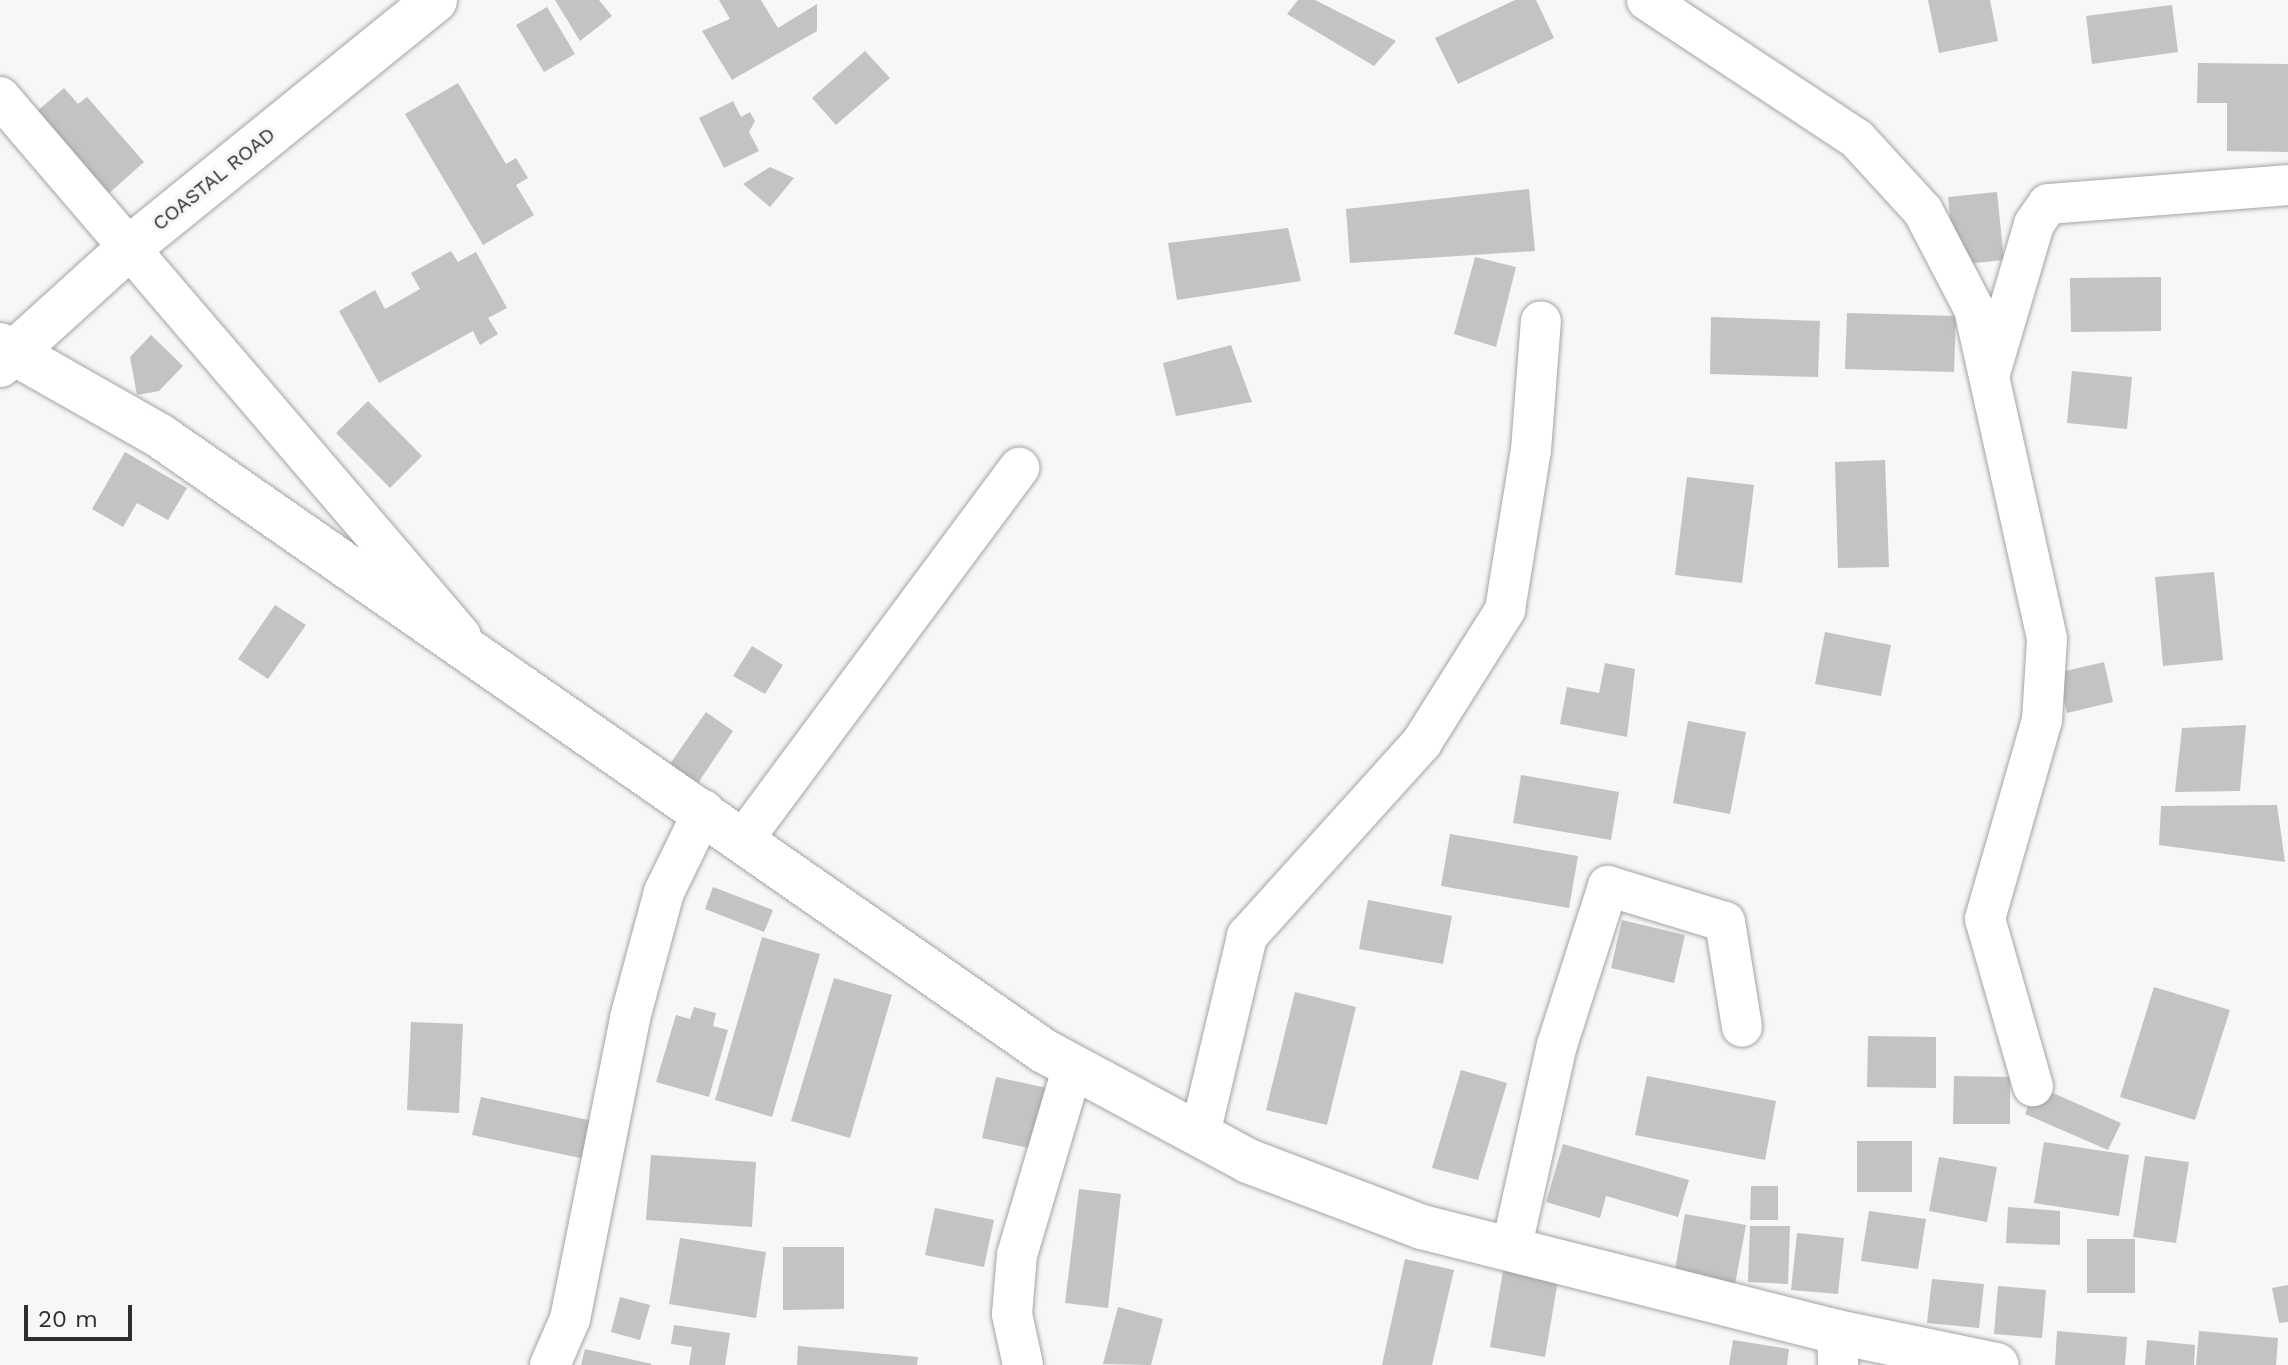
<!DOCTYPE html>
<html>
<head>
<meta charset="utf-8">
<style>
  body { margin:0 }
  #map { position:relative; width:2288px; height:1365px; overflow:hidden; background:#f6f7f8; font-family:"Work Sans",sans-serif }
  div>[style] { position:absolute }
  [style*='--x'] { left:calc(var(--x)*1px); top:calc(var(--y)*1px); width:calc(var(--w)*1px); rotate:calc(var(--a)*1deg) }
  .building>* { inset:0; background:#c1c3c4 }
  .roads { filter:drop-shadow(0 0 2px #a3a4a6) drop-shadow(0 0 2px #a3a4a6) }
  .minor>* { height:40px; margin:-20px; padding:0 20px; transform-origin:20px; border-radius:20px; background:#fff }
  .tertiary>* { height:44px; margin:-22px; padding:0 22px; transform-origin:22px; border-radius:22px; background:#fff }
  .primary>* { height:44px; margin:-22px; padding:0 22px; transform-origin:22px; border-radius:22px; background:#fff }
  span { translate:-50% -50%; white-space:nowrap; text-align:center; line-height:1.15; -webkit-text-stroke:7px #f6f7f8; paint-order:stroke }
  .street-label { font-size:20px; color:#2e2e2f }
  .scale { position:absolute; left:24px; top:1305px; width:108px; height:36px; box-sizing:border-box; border:4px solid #2e2e2f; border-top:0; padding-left:10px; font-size:24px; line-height:28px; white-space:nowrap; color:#2e2e2f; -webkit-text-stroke:6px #f6f7f8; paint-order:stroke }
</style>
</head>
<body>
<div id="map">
  <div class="building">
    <div style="clip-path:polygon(555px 0,599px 0,612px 16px,580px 41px)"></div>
    <div style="clip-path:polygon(719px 0,761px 0,778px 28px,817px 4px,817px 31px,732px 80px,702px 31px,730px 19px)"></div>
    <div style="clip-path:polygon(1298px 0,1315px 0,1396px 41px,1374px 66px,1287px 14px)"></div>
    <div style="clip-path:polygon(1515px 0,1536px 0,1554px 38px,1458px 84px,1435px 38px)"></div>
    <div style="clip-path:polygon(1928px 0,1990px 0,1998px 41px,1939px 53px)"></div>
    <div style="clip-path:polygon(2172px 5px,2178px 52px,2092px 64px,2086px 16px)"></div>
    <div style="clip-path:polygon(547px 7px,575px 54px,544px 72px,516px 25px)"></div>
    <div style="clip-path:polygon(865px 51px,890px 78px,836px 125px,812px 98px)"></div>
    <div style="clip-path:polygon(2198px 63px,2288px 64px,2288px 152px,2227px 151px,2227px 103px,2197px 103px)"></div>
    <div style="clip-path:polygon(458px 83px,506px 164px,516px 158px,528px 178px,516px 185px,534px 215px,483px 245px,405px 114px)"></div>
    <div style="clip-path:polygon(64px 88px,78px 104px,87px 97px,144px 162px,107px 195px,35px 113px)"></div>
    <div style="clip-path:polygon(733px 101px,741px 117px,750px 112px,755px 121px,749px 132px,759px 151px,724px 168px,699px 118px)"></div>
    <div style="clip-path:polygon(770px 167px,794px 178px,770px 207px,743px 184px)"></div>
    <div style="clip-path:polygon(1529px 189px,1535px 251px,1350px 263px,1346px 209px)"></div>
    <div style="clip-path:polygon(1997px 192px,2004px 260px,1955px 265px,1948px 197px)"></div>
    <div style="clip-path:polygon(1288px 228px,1301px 281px,1177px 300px,1168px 243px)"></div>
    <div style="clip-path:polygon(451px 251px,458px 262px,476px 252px,507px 308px,488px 318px,498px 334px,480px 345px,473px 331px,379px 383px,339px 311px,375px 290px,385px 309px,420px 289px,411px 273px)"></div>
    <div style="clip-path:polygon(1475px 257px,1516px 267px,1496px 347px,1454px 334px)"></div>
    <div style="clip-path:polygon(2161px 277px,2161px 331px,2071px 332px,2070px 278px)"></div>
    <div style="clip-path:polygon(1847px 313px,1956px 316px,1954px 372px,1845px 369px)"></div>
    <div style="clip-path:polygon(1711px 317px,1820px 321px,1818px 377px,1710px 374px)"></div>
    <div style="clip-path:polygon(151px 335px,183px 366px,159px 391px,137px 395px,130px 357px)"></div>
    <div style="clip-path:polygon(1231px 345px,1252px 402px,1176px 416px,1163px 363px)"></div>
    <div style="clip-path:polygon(2072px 371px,2132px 377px,2127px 429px,2067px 423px)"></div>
    <div style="clip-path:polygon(368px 401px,422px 456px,390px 488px,336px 433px)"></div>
    <div style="clip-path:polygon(125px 452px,187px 488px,168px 520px,137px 503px,123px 527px,92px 509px)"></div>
    <div style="clip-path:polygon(1885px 460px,1889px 567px,1838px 568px,1835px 462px)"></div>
    <div style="clip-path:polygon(1687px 477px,1754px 485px,1742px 583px,1675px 575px)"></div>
    <div style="clip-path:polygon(2214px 572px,2223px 660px,2163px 666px,2155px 577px)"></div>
    <div style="clip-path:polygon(275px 605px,306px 625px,268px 679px,238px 659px)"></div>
    <div style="clip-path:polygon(1825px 632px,1891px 645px,1881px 696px,1815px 684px)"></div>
    <div style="clip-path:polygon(752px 646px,783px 665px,765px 694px,733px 676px)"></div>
    <div style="clip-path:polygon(2104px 662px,2113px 702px,2067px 713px,2057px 673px)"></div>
    <div style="clip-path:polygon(1605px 663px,1635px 669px,1627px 737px,1560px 724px,1567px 687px,1599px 693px)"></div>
    <div style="clip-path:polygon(706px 712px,733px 731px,698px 783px,670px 764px)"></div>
    <div style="clip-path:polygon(1688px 721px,1746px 732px,1730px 814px,1673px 803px)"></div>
    <div style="clip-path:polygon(2246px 725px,2240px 791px,2175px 792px,2182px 728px)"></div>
    <div style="clip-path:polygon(1521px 775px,1619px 792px,1611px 840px,1513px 823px)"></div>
    <div style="clip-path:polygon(2277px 805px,2285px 862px,2159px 845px,2161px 806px)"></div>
    <div style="clip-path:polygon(1450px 834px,1578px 856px,1569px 908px,1441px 886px)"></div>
    <div style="clip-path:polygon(713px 887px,773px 910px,764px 932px,705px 909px)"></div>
    <div style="clip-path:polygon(1368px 900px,1452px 916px,1443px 964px,1359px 949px)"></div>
    <div style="clip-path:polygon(1622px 920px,1685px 935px,1674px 983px,1611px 968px)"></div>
    <div style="clip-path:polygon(762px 937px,820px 954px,772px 1117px,715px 1100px)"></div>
    <div style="clip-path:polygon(834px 978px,892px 995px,850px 1138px,791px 1121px)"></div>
    <div style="clip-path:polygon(2154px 987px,2230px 1010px,2195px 1120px,2120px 1097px)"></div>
    <div style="clip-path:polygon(1295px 992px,1356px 1007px,1327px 1125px,1266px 1110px)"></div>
    <div style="clip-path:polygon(694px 1007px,716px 1013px,713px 1026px,728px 1030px,709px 1097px,656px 1082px,676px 1015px,690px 1019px)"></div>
    <div style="clip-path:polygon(411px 1022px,463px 1024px,459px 1113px,407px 1110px)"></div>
    <div style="clip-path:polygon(1868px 1036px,1936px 1037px,1936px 1088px,1867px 1087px)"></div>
    <div style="clip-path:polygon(1461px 1070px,1507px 1083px,1478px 1180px,1432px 1168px)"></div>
    <div style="clip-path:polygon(1647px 1076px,1776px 1101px,1765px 1160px,1635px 1135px)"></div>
    <div style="clip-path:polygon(1954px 1076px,2010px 1077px,2010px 1124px,1953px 1124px)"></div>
    <div style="clip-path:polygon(996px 1077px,1047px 1088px,1033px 1149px,982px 1138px)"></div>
    <div style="clip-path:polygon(2037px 1086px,2121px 1123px,2108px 1150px,2025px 1114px)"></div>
    <div style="clip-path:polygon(481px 1097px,593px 1121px,585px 1159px,472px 1135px)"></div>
    <div style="clip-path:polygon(1857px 1141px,1912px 1141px,1912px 1192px,1857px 1192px)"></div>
    <div style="clip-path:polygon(2044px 1142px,2129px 1155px,2119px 1216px,2034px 1203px)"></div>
    <div style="clip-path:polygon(1563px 1144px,1689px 1180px,1678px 1217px,1606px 1196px,1600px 1218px,1546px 1202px)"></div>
    <div style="clip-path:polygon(651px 1155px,756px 1162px,752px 1227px,646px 1220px)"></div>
    <div style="clip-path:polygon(2145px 1156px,2189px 1162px,2176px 1243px,2133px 1237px)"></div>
    <div style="clip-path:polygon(1939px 1157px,1997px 1167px,1987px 1222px,1929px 1211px)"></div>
    <div style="clip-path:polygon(1751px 1186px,1778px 1186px,1778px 1220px,1750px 1220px)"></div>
    <div style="clip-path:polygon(1079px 1189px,1121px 1194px,1108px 1308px,1065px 1303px)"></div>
    <div style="clip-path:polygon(2008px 1207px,2060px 1211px,2060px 1245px,2006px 1243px)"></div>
    <div style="clip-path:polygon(935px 1208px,994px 1220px,984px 1267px,925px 1255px)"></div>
    <div style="clip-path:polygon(1869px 1211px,1926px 1219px,1918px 1269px,1861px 1261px)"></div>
    <div style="clip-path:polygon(1685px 1214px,1746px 1225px,1735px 1285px,1674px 1275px)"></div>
    <div style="clip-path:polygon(1750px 1226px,1790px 1226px,1788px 1284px,1748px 1282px)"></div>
    <div style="clip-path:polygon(1797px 1233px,1844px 1238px,1838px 1294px,1791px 1290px)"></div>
    <div style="clip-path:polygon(680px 1238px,766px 1252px,756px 1318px,669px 1304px)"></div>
    <div style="clip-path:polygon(2087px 1239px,2135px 1239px,2135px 1293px,2087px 1293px)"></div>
    <div style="clip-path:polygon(783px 1247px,844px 1247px,844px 1309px,783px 1310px)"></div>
    <div style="clip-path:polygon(1405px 1259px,1454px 1270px,1432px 1365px,1382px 1365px)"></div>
    <div style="clip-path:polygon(1504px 1265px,1559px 1274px,1545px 1357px,1490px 1347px)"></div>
    <div style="clip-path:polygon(1932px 1279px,1984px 1284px,1979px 1328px,1927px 1323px)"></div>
    <div style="clip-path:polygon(2288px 1285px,2288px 1322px,2279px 1323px,2272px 1288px)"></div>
    <div style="clip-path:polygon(1998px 1286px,2046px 1290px,2042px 1338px,1994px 1334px)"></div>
    <div style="clip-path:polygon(620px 1297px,650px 1305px,640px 1340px,611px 1332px)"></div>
    <div style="clip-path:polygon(1118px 1307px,1163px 1319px,1151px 1365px,1103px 1364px)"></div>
    <div style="clip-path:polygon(674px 1325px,730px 1333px,725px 1365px,689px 1365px,692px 1347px,671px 1344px)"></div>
    <div style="clip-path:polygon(2057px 1331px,2127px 1337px,2125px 1365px,2055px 1365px)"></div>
    <div style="clip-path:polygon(2199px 1331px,2278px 1338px,2276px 1365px,2196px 1365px)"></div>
    <div style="clip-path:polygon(1733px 1340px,1789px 1349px,1787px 1365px,1729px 1365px)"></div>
    <div style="clip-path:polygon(2147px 1340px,2195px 1345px,2194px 1365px,2145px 1365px)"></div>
    <div style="clip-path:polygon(798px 1346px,918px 1357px,917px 1365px,797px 1365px)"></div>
    <div style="clip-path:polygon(585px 1349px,652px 1364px,651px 1365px,581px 1365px)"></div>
  </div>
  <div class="roads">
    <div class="minor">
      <div style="--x:1647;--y:0;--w:252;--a:33.5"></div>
      <div style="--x:1857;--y:139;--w:98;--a:47.5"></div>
      <div style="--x:1923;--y:211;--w:110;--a:62.5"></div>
      <div style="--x:1974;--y:309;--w:338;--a:77.5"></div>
      <div style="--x:2047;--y:639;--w:81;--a:93.5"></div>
      <div style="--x:2042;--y:720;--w:207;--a:106"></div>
      <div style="--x:1985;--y:919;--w:174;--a:74"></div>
      <div style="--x:0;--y:97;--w:709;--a:49.46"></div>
      <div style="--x:1990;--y:373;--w:155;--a:-73.5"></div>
      <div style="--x:2034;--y:224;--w:24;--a:-55"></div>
      <div style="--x:2048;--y:204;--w:241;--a:-4.5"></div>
      <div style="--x:745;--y:837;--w:460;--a:-53.4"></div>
      <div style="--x:1200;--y:1134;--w:204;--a:-76.6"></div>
      <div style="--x:1247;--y:936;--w:261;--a:-47.9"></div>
      <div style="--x:1422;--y:742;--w:156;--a:-57.8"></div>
      <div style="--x:1505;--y:610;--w:162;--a:-80.8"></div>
      <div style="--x:1531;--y:450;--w:129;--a:-85.6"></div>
      <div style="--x:1511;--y:1250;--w:210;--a:-77.4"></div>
      <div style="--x:1557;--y:1045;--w:167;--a:-72.2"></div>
      <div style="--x:1608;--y:886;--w:122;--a:17.1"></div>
      <div style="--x:1725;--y:922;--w:106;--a:80.8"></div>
      <div style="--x:1837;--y:1332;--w:33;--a:88"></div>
      <div style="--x:550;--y:1365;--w:50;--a:-66.5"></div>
      <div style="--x:570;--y:1319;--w:307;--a:-78.7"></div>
      <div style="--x:630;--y:1018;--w:131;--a:-74.9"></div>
      <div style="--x:664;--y:892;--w:91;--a:-64"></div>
      <div style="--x:1023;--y:1365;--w:52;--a:-102.2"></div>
      <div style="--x:1012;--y:1314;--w:59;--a:-85.2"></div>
      <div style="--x:1017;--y:1255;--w:197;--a:-73.5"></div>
    </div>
    <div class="tertiary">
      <div style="--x:0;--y:345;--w:184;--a:29.6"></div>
      <div style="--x:160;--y:436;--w:1077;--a:34.83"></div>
      <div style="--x:1044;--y:1051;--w:232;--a:28.3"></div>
      <div style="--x:1248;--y:1161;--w:186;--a:20.8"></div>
      <div style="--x:1422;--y:1227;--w:428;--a:14.2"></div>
      <div style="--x:1837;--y:1332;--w:163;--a:11.7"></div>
    </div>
    <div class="primary">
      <div style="--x:0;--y:365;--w:173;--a:-42.2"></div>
      <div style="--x:128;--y:249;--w:395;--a:-39"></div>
    </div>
  </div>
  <div class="street-label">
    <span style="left:214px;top:179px;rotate:-39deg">COASTAL ROAD</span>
  </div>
  <div class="scale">20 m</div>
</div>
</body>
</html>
